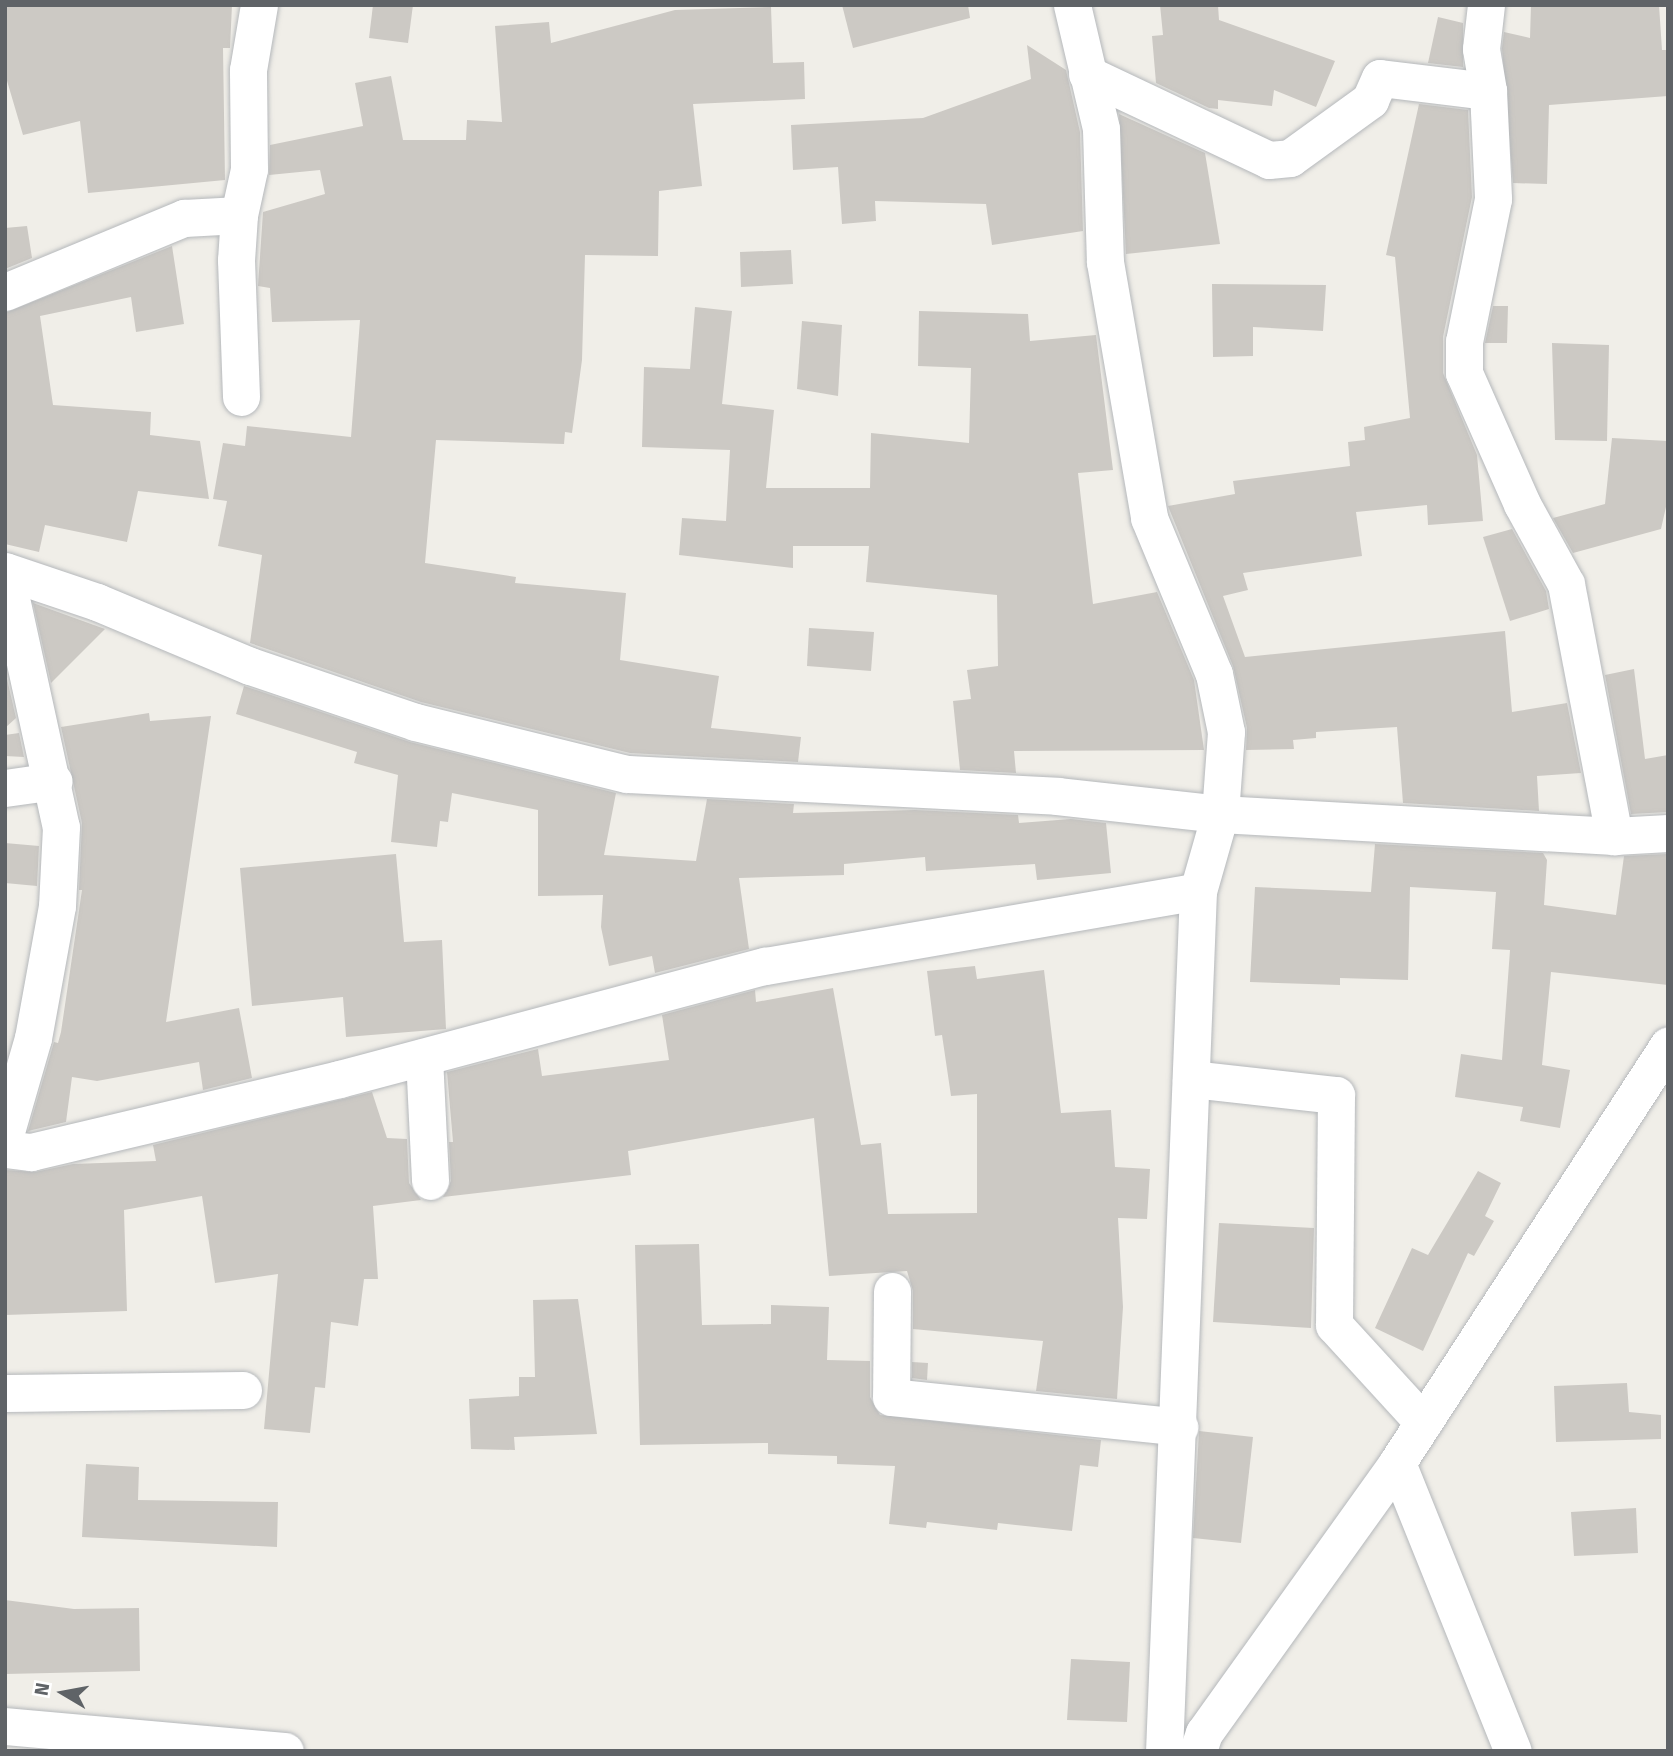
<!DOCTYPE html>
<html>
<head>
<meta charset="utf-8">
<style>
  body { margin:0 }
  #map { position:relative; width:1673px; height:1756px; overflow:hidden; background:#f0eee8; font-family:"Fira Sans",sans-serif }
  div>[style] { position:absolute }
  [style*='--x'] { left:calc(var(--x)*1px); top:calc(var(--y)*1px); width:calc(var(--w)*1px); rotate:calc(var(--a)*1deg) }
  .building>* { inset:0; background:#ccc9c4 }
  .roads { filter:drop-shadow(0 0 2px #b5b8bb) drop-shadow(0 0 2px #b5b8bb) }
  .minor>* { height:37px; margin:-18.5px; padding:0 18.5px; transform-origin:18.5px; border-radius:18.5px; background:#fff }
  span { translate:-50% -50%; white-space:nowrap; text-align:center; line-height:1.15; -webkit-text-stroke:6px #fff; paint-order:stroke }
  .frame { position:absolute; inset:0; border:7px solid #5f6367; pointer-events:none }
  .north { position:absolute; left:28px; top:1658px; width:70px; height:70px; -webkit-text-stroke:5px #fff; paint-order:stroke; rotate:280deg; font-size:19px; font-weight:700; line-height:28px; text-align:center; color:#5f6367 }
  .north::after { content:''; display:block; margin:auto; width:24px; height:32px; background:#5f6367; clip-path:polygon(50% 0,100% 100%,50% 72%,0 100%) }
</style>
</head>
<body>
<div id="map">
  <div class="building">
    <div style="clip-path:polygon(5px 5px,232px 5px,230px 48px,223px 48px,225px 180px,88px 193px,80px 121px,23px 135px,5px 74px)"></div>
    <div style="clip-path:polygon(373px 5px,413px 5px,408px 43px,369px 38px)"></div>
    <div style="clip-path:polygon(842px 5px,968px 5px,970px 18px,853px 48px)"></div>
    <div style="clip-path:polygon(1160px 5px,1218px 5px,1219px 20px,1335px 61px,1316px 107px,1274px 90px,1272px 106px,1218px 100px,1218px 109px,1209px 108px,1156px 83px,1152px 36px,1163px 35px)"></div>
    <div style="clip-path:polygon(1531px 5px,1659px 5px,1662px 50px,1668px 50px,1668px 96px,1549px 105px,1547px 184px,1513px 183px,1502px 48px,1504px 32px,1530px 38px)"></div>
    <div style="clip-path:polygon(771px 7px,773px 63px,804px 62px,805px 99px,693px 104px,702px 186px,659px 191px,658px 256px,585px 255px,582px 360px,572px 433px,565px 432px,564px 444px,436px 440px,425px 563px,516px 577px,515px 583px,626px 593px,620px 660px,719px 676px,711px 728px,801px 737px,798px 762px,630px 753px,421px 702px,250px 643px,262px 555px,218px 546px,227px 501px,213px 499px,223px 443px,245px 446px,247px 426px,351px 437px,360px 320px,272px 322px,270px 288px,258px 286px,263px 212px,325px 194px,320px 170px,269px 175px,270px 145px,363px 126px,355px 83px,391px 76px,403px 140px,466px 140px,467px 120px,502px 122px,495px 26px,549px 22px,551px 43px,675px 10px)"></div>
    <div style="clip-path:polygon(1438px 17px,1463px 23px,1463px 67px,1428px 63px)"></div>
    <div style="clip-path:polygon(1027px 45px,1066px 70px,1080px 132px,1083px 231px,992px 245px,986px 204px,875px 201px,876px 221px,842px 224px,838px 167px,793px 170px,791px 125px,923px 118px,1031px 79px)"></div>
    <div style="clip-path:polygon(1419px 104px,1468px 110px,1472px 197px,1443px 337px,1443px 373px,1477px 455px,1483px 521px,1428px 525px,1427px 505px,1356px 512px,1362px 556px,1243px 573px,1248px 590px,1223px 596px,1245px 657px,1505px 631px,1512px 712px,1567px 703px,1581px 773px,1537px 776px,1539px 811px,1403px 803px,1397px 727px,1316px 732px,1316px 738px,1293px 740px,1294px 749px,1246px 750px,1247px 728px,1233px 666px,1168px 506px,1235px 494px,1233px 481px,1350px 466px,1348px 442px,1365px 440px,1364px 427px,1410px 418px,1395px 257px,1386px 255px)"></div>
    <div style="clip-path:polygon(1119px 114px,1205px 153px,1220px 244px,1126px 254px)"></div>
    <div style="clip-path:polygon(27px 226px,32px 258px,5px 269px,5px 228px)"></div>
    <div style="clip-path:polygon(172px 246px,184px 324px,136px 332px,131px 297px,40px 316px,53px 405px,151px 412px,150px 435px,200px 441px,209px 499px,138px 491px,127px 542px,45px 525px,39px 552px,5px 544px,5px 313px)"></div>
    <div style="clip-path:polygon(791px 250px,793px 284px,741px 287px,740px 252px)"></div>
    <div style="clip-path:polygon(1212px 284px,1326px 285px,1323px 331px,1253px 327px,1253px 356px,1213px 357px)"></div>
    <div style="clip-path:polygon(1493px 306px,1508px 306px,1507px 343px,1485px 343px)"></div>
    <div style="clip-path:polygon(695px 307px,732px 311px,722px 404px,774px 410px,766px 488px,870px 488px,871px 433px,969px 443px,971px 368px,918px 366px,919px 311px,1028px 314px,1030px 341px,1096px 335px,1113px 470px,1078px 473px,1093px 604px,1157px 592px,1194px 680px,1204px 750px,1014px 751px,1016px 773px,960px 770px,953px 701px,971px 699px,967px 670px,998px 666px,997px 595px,866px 582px,869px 546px,793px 546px,793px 568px,679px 555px,682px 518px,726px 521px,730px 450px,642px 447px,644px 367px,690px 369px)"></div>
    <div style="clip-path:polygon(802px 321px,842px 325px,838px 396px,797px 389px)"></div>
    <div style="clip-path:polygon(1552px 343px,1609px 345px,1607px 441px,1555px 440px)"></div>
    <div style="clip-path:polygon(1612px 438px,1668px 441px,1668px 498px,1661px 529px,1573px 553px,1553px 518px,1605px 504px)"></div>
    <div style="clip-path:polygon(1512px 529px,1546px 591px,1549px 609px,1510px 621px,1483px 537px)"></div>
    <div style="clip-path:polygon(33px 603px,105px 629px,51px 683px)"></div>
    <div style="clip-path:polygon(809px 628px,874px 632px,871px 671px,807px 666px)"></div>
    <div style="clip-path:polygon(1634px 669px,1645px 759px,1668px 755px,1668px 812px,1631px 814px,1605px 675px)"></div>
    <div style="clip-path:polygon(5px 670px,16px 718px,5px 728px)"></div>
    <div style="clip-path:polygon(244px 686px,410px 742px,616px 793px,604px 855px,696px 861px,707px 799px,794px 804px,793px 813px,915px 810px,1018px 815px,1019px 823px,1071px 819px,1106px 823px,1111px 873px,1037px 880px,1035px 864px,926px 871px,925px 857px,844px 864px,844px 875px,739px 878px,749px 949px,655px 973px,652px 956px,609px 966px,601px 927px,603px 895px,538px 896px,538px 810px,452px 793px,448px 822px,440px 821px,437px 847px,391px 842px,398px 775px,354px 763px,357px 752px,236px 714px)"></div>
    <div style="clip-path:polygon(149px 713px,150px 721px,211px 716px,166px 1022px,239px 1008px,252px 1078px,203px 1090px,199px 1062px,97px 1081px,72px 1077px,66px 1122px,28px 1131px,54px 1042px,58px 1043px,61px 1032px,82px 890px,79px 890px,82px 823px,61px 727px)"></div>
    <div style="clip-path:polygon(19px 733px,24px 757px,5px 756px,5px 735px)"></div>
    <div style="clip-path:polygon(5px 843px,39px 846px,37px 886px,5px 883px)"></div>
    <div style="clip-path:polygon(1375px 844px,1543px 853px,1547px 860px,1544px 905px,1616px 915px,1624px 856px,1668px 854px,1668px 985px,1551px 972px,1542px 1065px,1570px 1070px,1560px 1128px,1520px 1121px,1523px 1107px,1455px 1097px,1461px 1054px,1502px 1060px,1510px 950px,1492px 949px,1496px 892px,1410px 887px,1408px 980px,1340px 978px,1340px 985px,1250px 982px,1255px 887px,1371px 892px)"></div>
    <div style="clip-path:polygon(396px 854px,404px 942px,442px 940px,446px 1029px,346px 1037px,343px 997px,252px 1006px,240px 868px)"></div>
    <div style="clip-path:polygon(975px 966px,977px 979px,1044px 970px,1061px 1113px,1111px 1110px,1115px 1167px,1150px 1169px,1147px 1219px,1118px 1218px,1123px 1307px,1117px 1399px,1036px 1391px,1043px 1341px,913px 1329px,913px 1291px,907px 1271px,829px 1276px,814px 1118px,628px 1151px,631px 1175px,443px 1197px,451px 1181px,449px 1142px,453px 1142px,447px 1072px,538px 1049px,542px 1076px,669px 1060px,662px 1015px,755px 990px,756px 1002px,833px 988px,861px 1145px,881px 1143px,888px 1214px,977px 1213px,977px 1094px,951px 1096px,942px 1035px,935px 1036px,927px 971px)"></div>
    <div style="clip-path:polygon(372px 1092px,387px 1138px,407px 1139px,409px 1183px,421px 1200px,373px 1206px,378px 1279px,364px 1279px,358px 1326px,331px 1322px,325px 1388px,315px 1387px,310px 1433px,264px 1429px,278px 1274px,215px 1283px,202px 1196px,124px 1210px,127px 1311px,5px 1315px,5px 1170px,35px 1172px,73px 1164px,156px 1161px,153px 1145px)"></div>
    <div style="clip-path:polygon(1478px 1171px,1501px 1183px,1485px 1216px,1494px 1221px,1474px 1256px,1468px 1253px,1423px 1351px,1375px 1328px,1412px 1248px,1428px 1255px)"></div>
    <div style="clip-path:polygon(1219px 1223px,1314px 1228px,1311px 1328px,1213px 1322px)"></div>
    <div style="clip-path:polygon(699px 1244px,702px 1325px,771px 1324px,771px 1305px,829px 1307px,827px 1360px,870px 1361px,870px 1397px,880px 1415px,1101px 1440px,1098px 1467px,1080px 1465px,1072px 1531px,998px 1523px,997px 1530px,927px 1522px,926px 1528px,889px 1524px,895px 1466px,837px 1464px,837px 1456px,768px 1454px,768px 1443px,640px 1445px,635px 1245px)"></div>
    <div style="clip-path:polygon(578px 1299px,597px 1434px,514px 1437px,515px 1450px,471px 1449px,469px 1399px,519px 1396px,519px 1377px,535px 1377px,533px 1300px)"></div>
    <div style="clip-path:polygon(912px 1362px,928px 1363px,927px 1380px,912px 1378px)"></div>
    <div style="clip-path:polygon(1627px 1383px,1629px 1412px,1661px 1415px,1661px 1439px,1556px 1442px,1554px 1386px)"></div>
    <div style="clip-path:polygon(1199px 1431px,1253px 1437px,1241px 1543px,1193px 1538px)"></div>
    <div style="clip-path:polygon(86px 1464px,139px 1467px,138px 1500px,278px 1502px,277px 1547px,82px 1537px)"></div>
    <div style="clip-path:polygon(1636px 1508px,1638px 1553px,1574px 1556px,1571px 1512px)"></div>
    <div style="clip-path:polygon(5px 1600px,74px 1609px,139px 1608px,140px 1671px,5px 1674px)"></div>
    <div style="clip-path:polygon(1071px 1659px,1130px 1662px,1127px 1722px,1067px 1720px)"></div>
  </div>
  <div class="roads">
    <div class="minor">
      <div style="--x:1072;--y:5;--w:127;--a:76.8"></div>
      <div style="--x:1101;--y:129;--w:133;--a:88.3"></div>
      <div style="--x:1105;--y:262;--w:260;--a:80.2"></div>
      <div style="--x:1149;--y:518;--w:169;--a:67.4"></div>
      <div style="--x:1214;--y:674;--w:59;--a:78.3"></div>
      <div style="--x:1226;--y:732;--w:82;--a:94.2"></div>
      <div style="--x:1220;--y:814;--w:80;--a:105.9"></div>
      <div style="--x:1198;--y:891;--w:861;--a:92.26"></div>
      <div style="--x:1486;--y:5;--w:44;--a:96.5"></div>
      <div style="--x:1481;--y:49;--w:43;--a:80.5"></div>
      <div style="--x:1488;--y:91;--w:108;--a:87.3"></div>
      <div style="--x:1493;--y:199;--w:145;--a:101.5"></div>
      <div style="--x:1464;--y:341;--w:32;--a:90"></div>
      <div style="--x:1464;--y:373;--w:143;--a:66.1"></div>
      <div style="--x:1522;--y:504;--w:91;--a:61.2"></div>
      <div style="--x:1566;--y:584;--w:257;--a:79.2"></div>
      <div style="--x:1087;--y:74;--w:201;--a:25.3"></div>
      <div style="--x:1269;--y:160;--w:21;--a:-5"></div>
      <div style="--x:1290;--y:158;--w:99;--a:-35.9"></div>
      <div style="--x:1370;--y:100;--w:24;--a:-66"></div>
      <div style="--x:1380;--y:78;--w:109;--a:6.9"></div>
      <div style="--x:239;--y:215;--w:45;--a:93.8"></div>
      <div style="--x:236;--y:260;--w:137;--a:87.9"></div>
      <div style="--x:5;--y:292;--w:194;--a:-22.5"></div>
      <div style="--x:184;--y:218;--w:55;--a:-3.1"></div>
      <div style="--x:239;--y:215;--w:47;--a:-77.7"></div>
      <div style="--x:249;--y:169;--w:99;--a:-90.6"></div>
      <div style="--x:248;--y:70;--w:66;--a:-80.4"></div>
      <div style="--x:5;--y:571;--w:262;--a:77.7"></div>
      <div style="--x:61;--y:827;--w:79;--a:92.9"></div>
      <div style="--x:57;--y:906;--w:134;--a:100.3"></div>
      <div style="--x:33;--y:1038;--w:101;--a:106.1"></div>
      <div style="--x:8;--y:572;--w:94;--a:18.6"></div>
      <div style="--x:97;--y:602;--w:166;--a:22.7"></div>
      <div style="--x:250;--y:666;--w:174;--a:18.7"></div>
      <div style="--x:415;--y:722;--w:218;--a:13.8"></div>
      <div style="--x:627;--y:774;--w:431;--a:2.9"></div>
      <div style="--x:1057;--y:796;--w:164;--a:6.3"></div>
      <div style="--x:1220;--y:814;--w:395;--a:3.2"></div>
      <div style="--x:1614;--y:836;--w:54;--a:-3.2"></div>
      <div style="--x:5;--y:788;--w:49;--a:-8.1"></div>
      <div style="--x:424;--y:1057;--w:124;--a:87.2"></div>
      <div style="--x:1191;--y:1079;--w:146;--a:6.3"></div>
      <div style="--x:1336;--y:1095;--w:230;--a:90.5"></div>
      <div style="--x:1334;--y:1325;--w:132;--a:47.5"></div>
      <div style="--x:5;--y:1149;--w:26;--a:7"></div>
      <div style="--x:31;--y:1152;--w:317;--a:-13.3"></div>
      <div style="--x:339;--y:1079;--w:441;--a:-14.9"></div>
      <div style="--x:765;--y:966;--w:439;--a:-9.8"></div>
      <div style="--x:892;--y:1291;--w:106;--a:90.5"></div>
      <div style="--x:891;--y:1397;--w:290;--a:5.9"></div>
      <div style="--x:5;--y:1393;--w:238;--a:-0.7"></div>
      <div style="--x:1397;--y:1463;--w:310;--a:68.1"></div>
      <div style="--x:5;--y:1726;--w:281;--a:5.1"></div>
      <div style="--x:1198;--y:1751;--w:19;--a:-72"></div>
      <div style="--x:1204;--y:1733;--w:332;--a:-54.4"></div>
      <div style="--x:1397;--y:1463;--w:498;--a:-57"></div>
    </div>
  </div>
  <div class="frame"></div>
  <div class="north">N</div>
</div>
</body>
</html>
